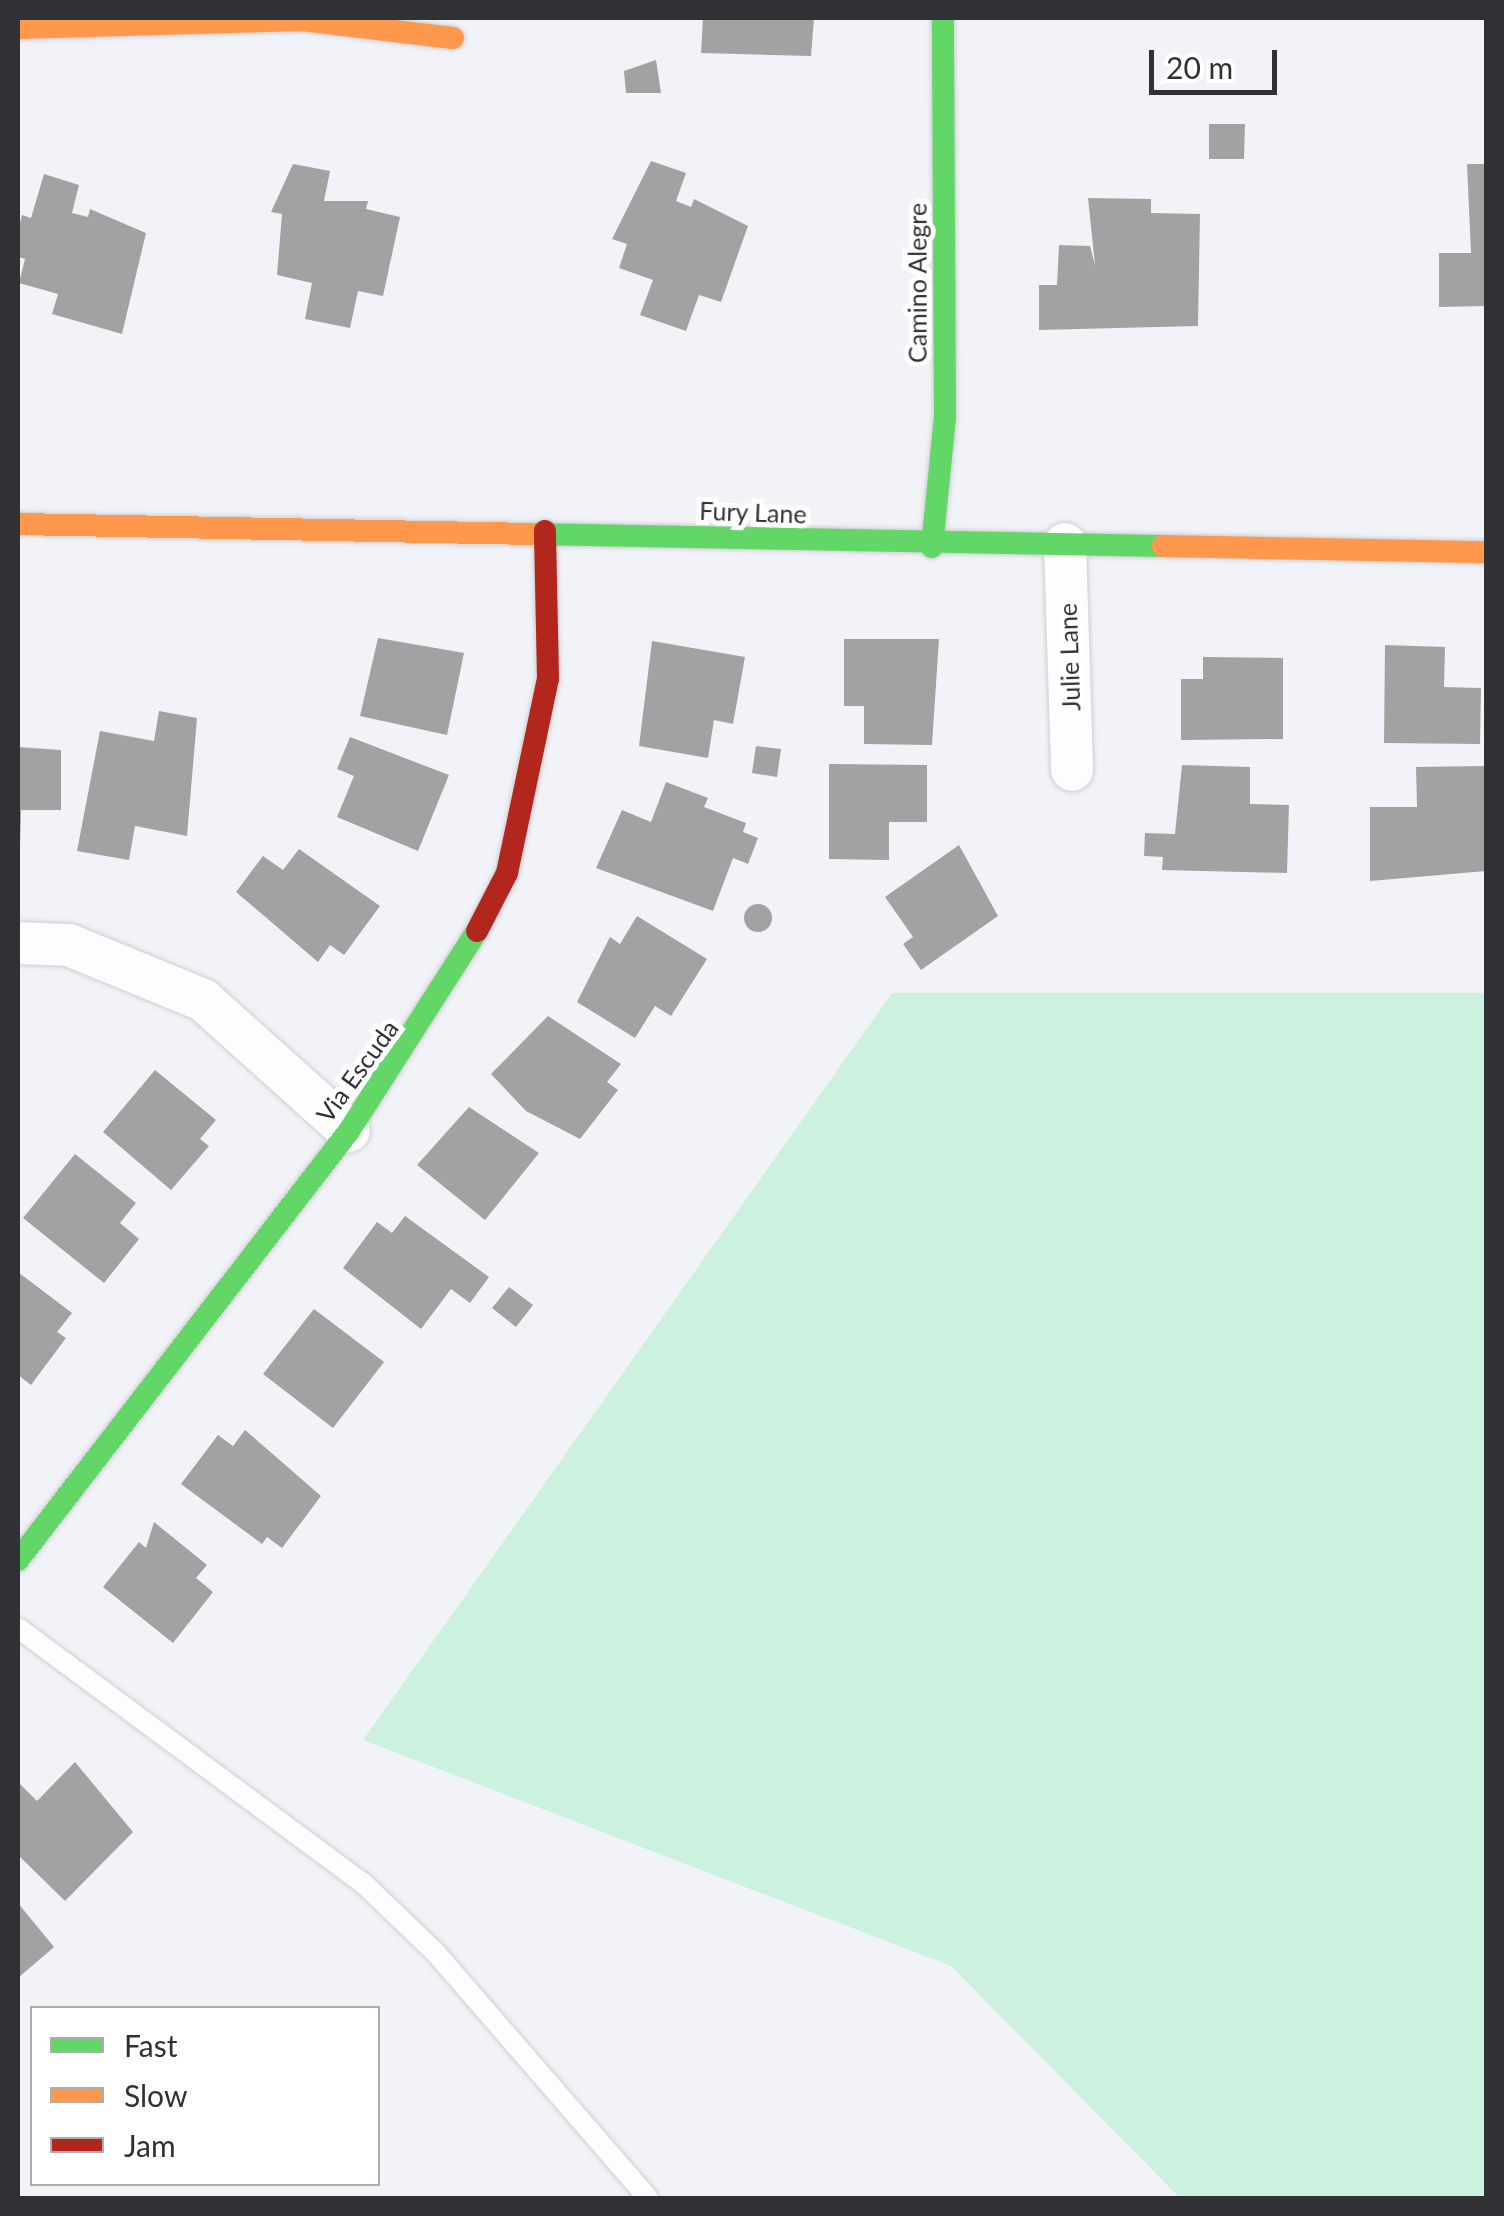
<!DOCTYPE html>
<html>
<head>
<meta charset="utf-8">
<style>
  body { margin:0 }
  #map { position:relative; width:1504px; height:2216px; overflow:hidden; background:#f2f3f8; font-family:Lato,sans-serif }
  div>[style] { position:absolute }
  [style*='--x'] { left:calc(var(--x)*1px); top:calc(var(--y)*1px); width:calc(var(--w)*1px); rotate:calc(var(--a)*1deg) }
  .green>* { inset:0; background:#cdf1df }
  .building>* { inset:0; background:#a3a2a3 }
  .round { border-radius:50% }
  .roads { filter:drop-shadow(0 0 2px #ceced2) drop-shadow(0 0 2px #ceced2) }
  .lane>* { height:20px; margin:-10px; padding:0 10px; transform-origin:10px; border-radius:10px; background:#fdfdfe }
  .street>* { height:42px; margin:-21px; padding:0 21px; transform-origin:21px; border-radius:21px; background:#fdfdfe }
  .fast>* { height:22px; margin:-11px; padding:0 11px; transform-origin:11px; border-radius:11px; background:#63d668 }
  .slow>* { height:22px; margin:-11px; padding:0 11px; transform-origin:11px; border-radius:11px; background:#ff974d }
  .jam>* { height:22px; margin:-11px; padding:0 11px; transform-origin:11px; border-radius:11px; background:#b3261e }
  span { translate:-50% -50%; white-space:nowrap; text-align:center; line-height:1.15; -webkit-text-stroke:10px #fff; paint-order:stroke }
  .street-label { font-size:25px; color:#303135 }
  .frame { position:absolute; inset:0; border:20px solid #303135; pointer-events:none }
  .legend { position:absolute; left:30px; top:2006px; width:350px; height:180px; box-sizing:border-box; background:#fff; border:2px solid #acadae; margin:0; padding:12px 18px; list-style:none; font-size:30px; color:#303135 }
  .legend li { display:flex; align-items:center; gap:20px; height:50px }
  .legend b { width:50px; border:2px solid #acadae }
  .scale { position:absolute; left:1149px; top:50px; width:128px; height:45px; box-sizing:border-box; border:5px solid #303135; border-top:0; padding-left:12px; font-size:30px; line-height:35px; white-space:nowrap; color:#303135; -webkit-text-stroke:8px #fff; paint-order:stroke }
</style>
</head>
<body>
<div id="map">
  <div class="green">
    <div style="clip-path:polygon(892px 993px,1486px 993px,1486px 2198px,1180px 2198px,951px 1966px,363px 1740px)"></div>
  </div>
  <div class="building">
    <div style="clip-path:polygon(703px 18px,814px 18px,811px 56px,701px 53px)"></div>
    <div style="clip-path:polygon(656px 60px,661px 93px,626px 93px,624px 71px)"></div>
    <div style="clip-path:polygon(1209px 124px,1245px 124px,1244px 159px,1209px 159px)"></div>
    <div style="clip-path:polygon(651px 161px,686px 173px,676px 201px,691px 207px,694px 199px,748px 226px,721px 302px,699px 295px,686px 331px,640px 315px,653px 280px,619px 268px,627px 244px,612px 239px)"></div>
    <div style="clip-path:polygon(293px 164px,330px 171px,324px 201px,368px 201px,366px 209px,400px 217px,383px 296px,358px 291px,350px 328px,305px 319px,312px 283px,277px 275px,282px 214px,271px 212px)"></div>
    <div style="clip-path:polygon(1467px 164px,1486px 164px,1486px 306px,1439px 307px,1439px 253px,1471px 253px)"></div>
    <div style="clip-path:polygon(44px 174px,79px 185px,72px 213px,88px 217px,90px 209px,146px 233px,122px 334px,52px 314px,58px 294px,19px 283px,25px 259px,18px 257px,18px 231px,22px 215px,31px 218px)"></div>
    <div style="clip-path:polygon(1088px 198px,1151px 199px,1151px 213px,1200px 214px,1198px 326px,1039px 330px,1039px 285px,1057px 285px,1059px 245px,1090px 246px,1095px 265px)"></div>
    <div style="clip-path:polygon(378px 638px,464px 653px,447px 735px,360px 716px)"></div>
    <div style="clip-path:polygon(844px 639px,939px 639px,932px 745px,864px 744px,864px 706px,844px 706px)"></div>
    <div style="clip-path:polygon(652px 641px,745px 657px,733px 724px,714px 720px,708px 758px,639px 746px)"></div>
    <div style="clip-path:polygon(1385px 645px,1445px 647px,1444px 687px,1481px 688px,1480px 744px,1384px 743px)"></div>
    <div style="clip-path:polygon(1203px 657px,1283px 658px,1283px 739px,1181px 740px,1181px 679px,1203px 679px)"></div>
    <div style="clip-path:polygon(159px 711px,197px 718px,187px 836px,135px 826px,129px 860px,77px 851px,100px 731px,154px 741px)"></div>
    <div style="clip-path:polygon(350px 737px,449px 775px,418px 851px,337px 817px,354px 776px,337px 769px)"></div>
    <div style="clip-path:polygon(756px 746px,781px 749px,777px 777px,752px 773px)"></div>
    <div style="clip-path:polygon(18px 747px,61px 750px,61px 810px,21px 810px,21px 847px)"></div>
    <div style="clip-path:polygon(829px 764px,927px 765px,927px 822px,889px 822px,889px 860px,829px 859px)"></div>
    <div style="clip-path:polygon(1182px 765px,1250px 767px,1250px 804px,1289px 805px,1287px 873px,1162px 870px,1163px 857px,1144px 856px,1145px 833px,1175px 834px)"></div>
    <div style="clip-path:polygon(1484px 766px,1486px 871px,1370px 881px,1370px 807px,1417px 807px,1416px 767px)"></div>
    <div style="clip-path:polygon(666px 782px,708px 798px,704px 807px,746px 823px,743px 832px,758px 838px,748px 864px,733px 858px,713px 911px,596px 868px,622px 810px,651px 822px)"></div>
    <div style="clip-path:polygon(959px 845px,998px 916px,921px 970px,903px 944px,913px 937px,885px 897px)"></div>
    <div style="clip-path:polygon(299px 849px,380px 906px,344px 955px,330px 945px,318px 962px,236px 892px,263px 856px,283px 870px)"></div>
    <div class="round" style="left:744px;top:904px;width:28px;height:28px"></div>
    <div style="clip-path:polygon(637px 916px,707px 959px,671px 1016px,655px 1006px,635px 1038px,577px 1002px,610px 937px,620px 944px)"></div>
    <div style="clip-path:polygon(548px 1016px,621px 1064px,607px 1082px,618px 1090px,580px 1139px,526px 1111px,491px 1074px)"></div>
    <div style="clip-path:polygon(155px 1070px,216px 1120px,200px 1139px,209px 1146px,171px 1190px,103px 1132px)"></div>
    <div style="clip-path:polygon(469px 1107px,539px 1153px,485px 1220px,417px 1165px)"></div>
    <div style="clip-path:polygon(75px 1154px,136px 1203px,120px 1223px,139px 1239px,104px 1283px,23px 1218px)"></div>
    <div style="clip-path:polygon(405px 1216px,489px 1277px,470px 1303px,451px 1289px,421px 1329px,343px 1268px,377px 1222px,392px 1233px)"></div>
    <div style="clip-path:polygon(18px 1272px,72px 1313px,57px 1332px,66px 1338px,31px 1385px,18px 1375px)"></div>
    <div style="clip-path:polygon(509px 1287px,533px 1305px,516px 1327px,492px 1308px)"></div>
    <div style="clip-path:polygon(314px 1309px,384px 1362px,333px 1428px,263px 1374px)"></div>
    <div style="clip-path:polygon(245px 1430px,321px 1496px,282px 1548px,267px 1537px,262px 1544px,181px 1484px,218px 1435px,233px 1446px)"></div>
    <div style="clip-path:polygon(154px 1522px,207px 1565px,196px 1578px,213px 1592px,173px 1643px,103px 1587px,139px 1542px,146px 1548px)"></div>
    <div style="clip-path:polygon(75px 1762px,133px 1832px,65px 1901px,18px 1855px,18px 1782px,37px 1801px)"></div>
    <div style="clip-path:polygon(18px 1903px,54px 1947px,18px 1978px)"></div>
  </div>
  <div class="roads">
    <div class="lane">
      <div style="--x:18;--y:1628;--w:430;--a:36.5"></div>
      <div style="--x:364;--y:1884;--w:98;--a:43.8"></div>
      <div style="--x:435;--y:1952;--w:325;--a:49.1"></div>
    </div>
    <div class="street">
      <div style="--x:1065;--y:544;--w:226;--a:88.2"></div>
      <div style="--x:18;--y:943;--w:51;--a:2.2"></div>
      <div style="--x:69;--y:945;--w:145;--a:22.3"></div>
      <div style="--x:203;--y:1000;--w:196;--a:41.9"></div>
    </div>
    <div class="fast">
      <div style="--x:533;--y:534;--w:630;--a:1.09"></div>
      <div style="--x:932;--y:547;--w:131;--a:-84.3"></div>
      <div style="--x:945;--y:417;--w:399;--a:-90.3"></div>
      <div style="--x:18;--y:1560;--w:542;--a:-52.35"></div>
      <div style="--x:349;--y:1131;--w:237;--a:-57.4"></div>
    </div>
    <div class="slow">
      <div style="--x:18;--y:28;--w:284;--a:-1.6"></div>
      <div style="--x:302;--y:20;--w:152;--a:6.8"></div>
      <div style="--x:18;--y:524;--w:515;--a:1.11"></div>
      <div style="--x:1163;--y:546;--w:323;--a:1.1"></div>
    </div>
    <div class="jam">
      <div style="--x:477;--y:931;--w:65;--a:-62.7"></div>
      <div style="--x:507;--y:873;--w:199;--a:-78.1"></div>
      <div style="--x:548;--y:678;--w:147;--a:-91.2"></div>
    </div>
  </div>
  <div class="street-label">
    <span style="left:917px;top:283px;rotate:-90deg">Camino Alegre</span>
    <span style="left:753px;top:512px;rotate:2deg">Fury Lane</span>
    <span style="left:1069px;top:657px;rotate:-92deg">Julie Lane</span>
    <span style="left:357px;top:1071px;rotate:-54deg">Via Escuda</span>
  </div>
  <div class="frame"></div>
  <ul class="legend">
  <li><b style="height:12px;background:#63d668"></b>Fast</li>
  <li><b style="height:12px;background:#ff974d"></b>Slow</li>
  <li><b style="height:12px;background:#b3261e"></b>Jam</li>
  </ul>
  <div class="scale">20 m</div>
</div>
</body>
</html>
